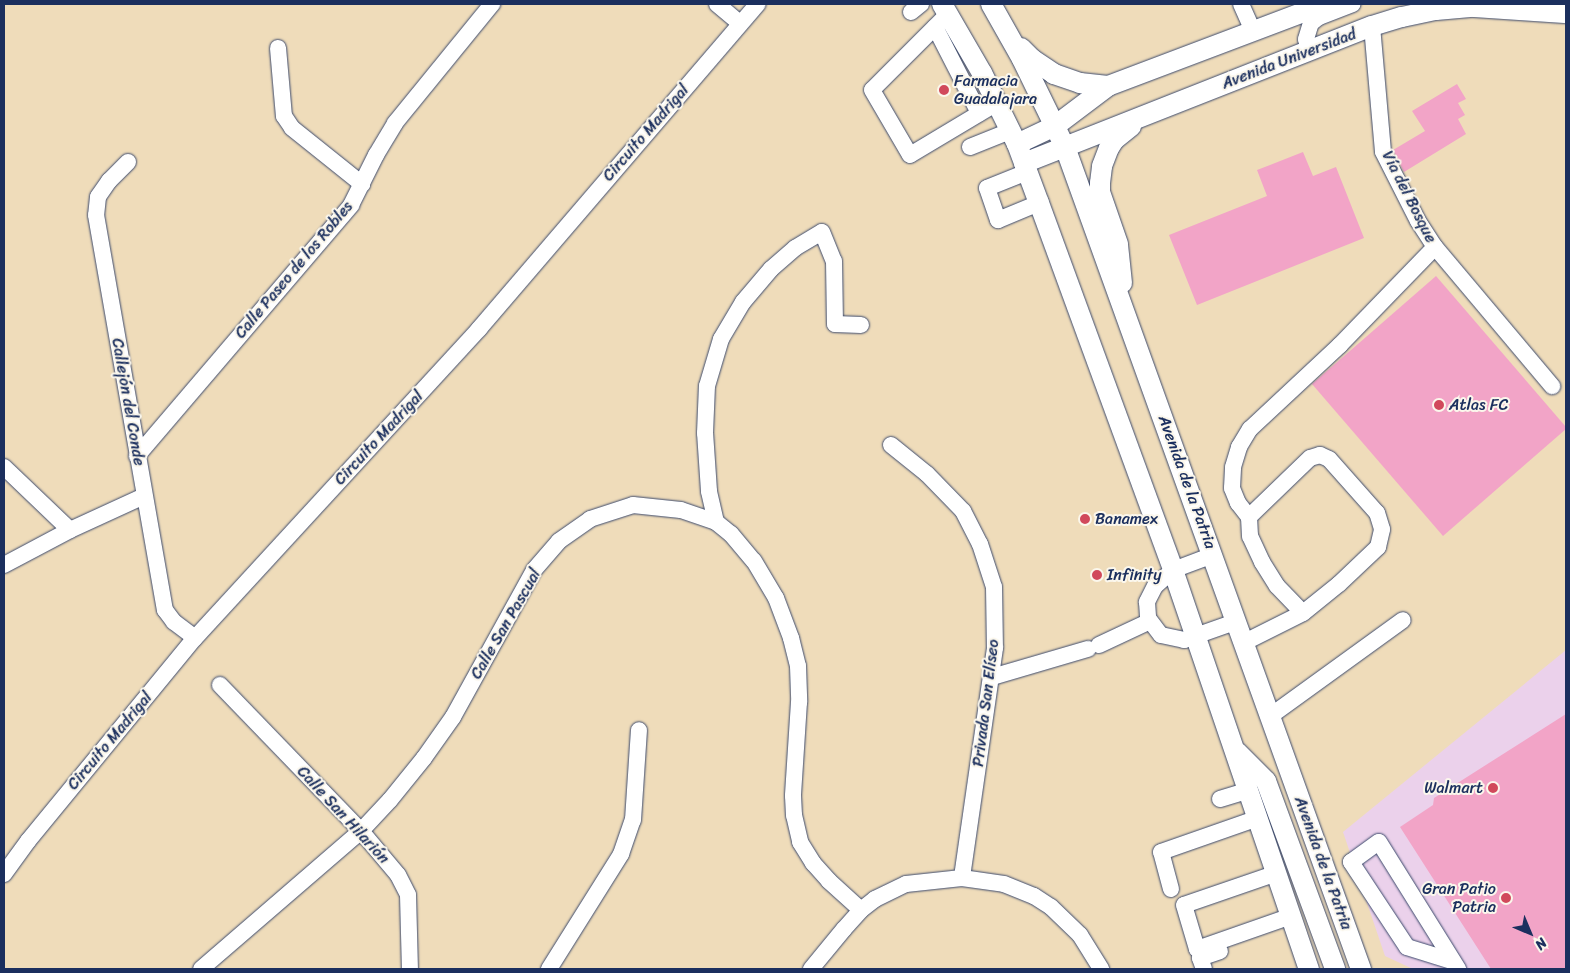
<!DOCTYPE html>
<html>
<head>
<meta charset="utf-8">
<style>
  body { margin:0 }
  #map { position:relative; width:1570px; height:973px; overflow:hidden; background:#efdcba; font-family:Sriracha,sans-serif }
  div>[style] { position:absolute }
  [style*='--x'] { left:calc(var(--x)*1px); top:calc(var(--y)*1px); width:calc(var(--w)*1px); rotate:calc(var(--a)*1deg) }
  .built>* { inset:0; background:#ebd1eb }
  .building>* { inset:0; background:#f2a4c7 }
  .roads { filter:drop-shadow(0 0 1px #3b496c) drop-shadow(0 0 1px #3b496c) }
  .minor>* { height:16px; margin:-8px; padding:0 8px; transform-origin:8px; border-radius:8px; background:#fff }
  .major>* { height:20px; margin:-10px; padding:0 10px; transform-origin:10px; border-radius:10px; background:#fff }
  .dots>* { width:14px; height:14px; translate:-50% -50%; box-sizing:border-box; border:2px solid #fbf7ec; border-radius:50% }
  span { translate:-50% -50%; white-space:nowrap; text-align:center; line-height:1.15; -webkit-text-stroke:4px #fbf7ec; paint-order:stroke }
  .street-label { font-size:16px; color:#1b2f5e }
  .poi-label { font-size:16px; color:#1b2f5e }
  .left { translate:0 -50%; text-align:left }
  .right { translate:-100% -50%; text-align:right }
  .frame { position:absolute; inset:0; border:5px solid #1b2f5e; pointer-events:none }
  .north { position:absolute; left:1505px; top:908px; width:50px; height:50px; -webkit-text-stroke:4px #fbf7ec; paint-order:stroke; rotate:135deg; font-size:14px; font-weight:700; line-height:20px; text-align:center; color:#1b2f5e }
  .north::after { content:''; display:block; margin:auto; width:18px; height:22px; background:#1b2f5e; clip-path:polygon(50% 0,100% 100%,50% 72%,0 100%) }
</style>
</head>
<body>
<div id="map">
  <div class="built">
    <div style="clip-path:polygon(1566px 650px,1566px 969px,1413px 969px,1385px 956px,1343px 832px)"></div>
  </div>
  <div class="building">
    <div style="clip-path:polygon(1457px 84px,1466px 99px,1458px 103px,1465px 115px,1458px 119px,1466px 134px,1404px 172px,1393px 150px,1425px 131px,1412px 111px)"></div>
    <div style="clip-path:polygon(1303px 152px,1313px 176px,1336px 167px,1364px 238px,1197px 305px,1169px 235px,1267px 196px,1257px 170px)"></div>
    <div style="clip-path:polygon(1436px 276px,1566px 427px,1566px 429px,1443px 536px,1312px 384px)"></div>
    <div style="clip-path:polygon(1566px 714px,1566px 969px,1491px 969px,1400px 827px,1433px 805px,1434px 798px)"></div>
  </div>
  <div class="roads">
    <div class="minor">
      <div style="--x:717;--y:4;--w:30;--a:40"></div>
      <div style="--x:1241;--y:4;--w:30;--a:66"></div>
      <div style="--x:911;--y:12;--w:13;--a:-39"></div>
      <div style="--x:948;--y:14;--w:107;--a:135"></div>
      <div style="--x:872;--y:90;--w:75;--a:59.7"></div>
      <div style="--x:910;--y:155;--w:101;--a:-30.9"></div>
      <div style="--x:1372;--y:26;--w:126;--a:85"></div>
      <div style="--x:1383;--y:152;--w:77;--a:63.1"></div>
      <div style="--x:1418;--y:221;--w:31;--a:57"></div>
      <div style="--x:1435;--y:247;--w:182;--a:49.9"></div>
      <div style="--x:935;--y:27;--w:97;--a:62.9"></div>
      <div style="--x:278;--y:48;--w:68;--a:85"></div>
      <div style="--x:284;--y:116;--w:14;--a:56"></div>
      <div style="--x:292;--y:128;--w:90;--a:38.7"></div>
      <div style="--x:1309;--y:51;--w:12;--a:-104"></div>
      <div style="--x:1306;--y:39;--w:17;--a:-73"></div>
      <div style="--x:1311;--y:23;--w:10;--a:-37"></div>
      <div style="--x:1319;--y:17;--w:36;--a:-21"></div>
      <div style="--x:970;--y:147;--w:43;--a:-21.8"></div>
      <div style="--x:128;--y:162;--w:27;--a:135"></div>
      <div style="--x:109;--y:181;--w:19;--a:125"></div>
      <div style="--x:98;--y:197;--w:18;--a:96"></div>
      <div style="--x:96;--y:215;--w:401;--a:80.1"></div>
      <div style="--x:165;--y:610;--w:15;--a:53"></div>
      <div style="--x:174;--y:622;--w:26;--a:37"></div>
      <div style="--x:1027;--y:172;--w:43;--a:158.2"></div>
      <div style="--x:987;--y:188;--w:34;--a:71"></div>
      <div style="--x:998;--y:220;--w:44;--a:-22.5"></div>
      <div style="--x:891;--y:445;--w:46;--a:38.9"></div>
      <div style="--x:927;--y:474;--w:52;--a:45.8"></div>
      <div style="--x:963;--y:511;--w:37;--a:63"></div>
      <div style="--x:980;--y:544;--w:45;--a:72"></div>
      <div style="--x:994;--y:587;--w:61;--a:89.1"></div>
      <div style="--x:995;--y:648;--w:232;--a:98.2"></div>
      <div style="--x:137;--y:456;--w:330;--a:-49.5"></div>
      <div style="--x:351;--y:205;--w:56;--a:-63.4"></div>
      <div style="--x:376;--y:155;--w:37;--a:-59"></div>
      <div style="--x:395;--y:123;--w:154;--a:-50.8"></div>
      <div style="--x:4;--y:467;--w:91;--a:43.7"></div>
      <div style="--x:1249;--y:517;--w:18;--a:-128"></div>
      <div style="--x:1238;--y:503;--w:16;--a:-112"></div>
      <div style="--x:1232;--y:488;--w:21;--a:-87"></div>
      <div style="--x:1233;--y:467;--w:21;--a:-73"></div>
      <div style="--x:1239;--y:447;--w:21;--a:-59"></div>
      <div style="--x:1250;--y:429;--w:123;--a:-43"></div>
      <div style="--x:1340;--y:345;--w:136;--a:-45.9"></div>
      <div style="--x:716;--y:522;--w:32;--a:-103"></div>
      <div style="--x:709;--y:491;--w:58;--a:-93.9"></div>
      <div style="--x:705;--y:433;--w:47;--a:-87.6"></div>
      <div style="--x:707;--y:386;--w:49;--a:-73.4"></div>
      <div style="--x:721;--y:339;--w:43;--a:-59.3"></div>
      <div style="--x:743;--y:302;--w:43;--a:-49.7"></div>
      <div style="--x:771;--y:269;--w:32;--a:-41"></div>
      <div style="--x:795;--y:248;--w:31;--a:-31"></div>
      <div style="--x:822;--y:232;--w:31;--a:68"></div>
      <div style="--x:834;--y:261;--w:63;--a:89.1"></div>
      <div style="--x:835;--y:324;--w:26;--a:2"></div>
      <div style="--x:1213;--y:555;--w:43;--a:159.4"></div>
      <div style="--x:1173;--y:570;--w:24;--a:138"></div>
      <div style="--x:1155;--y:586;--w:18;--a:117"></div>
      <div style="--x:1147;--y:602;--w:16;--a:86"></div>
      <div style="--x:1148;--y:618;--w:21;--a:53"></div>
      <div style="--x:1161;--y:635;--w:24;--a:12"></div>
      <div style="--x:1184;--y:640;--w:54;--a:-19.4"></div>
      <div style="--x:4;--y:565;--w:75;--a:-27.9"></div>
      <div style="--x:70;--y:530;--w:81;--a:-24.7"></div>
      <div style="--x:1243;--y:643;--w:67;--a:-26.6"></div>
      <div style="--x:1303;--y:613;--w:46;--a:-38.9"></div>
      <div style="--x:1339;--y:584;--w:54;--a:-43.5"></div>
      <div style="--x:1378;--y:547;--w:18;--a:-77"></div>
      <div style="--x:1382;--y:529;--w:17;--a:-107"></div>
      <div style="--x:1377;--y:513;--w:72;--a:-131.6"></div>
      <div style="--x:1329;--y:459;--w:10;--a:-156"></div>
      <div style="--x:1320;--y:455;--w:10;--a:163"></div>
      <div style="--x:1310;--y:458;--w:85;--a:136"></div>
      <div style="--x:1249;--y:517;--w:19;--a:87"></div>
      <div style="--x:1250;--y:536;--w:29;--a:65"></div>
      <div style="--x:1262;--y:562;--w:28;--a:58"></div>
      <div style="--x:1277;--y:586;--w:37;--a:46"></div>
      <div style="--x:1099;--y:645;--w:56;--a:-25.2"></div>
      <div style="--x:992;--y:677;--w:100;--a:-16.3"></div>
      <div style="--x:220;--y:685;--w:203;--a:46"></div>
      <div style="--x:361;--y:831;--w:57;--a:49.9"></div>
      <div style="--x:398;--y:875;--w:22;--a:63"></div>
      <div style="--x:408;--y:895;--w:74;--a:88.5"></div>
      <div style="--x:1269;--y:717;--w:165;--a:-35.9"></div>
      <div style="--x:1220;--y:799;--w:30;--a:-17"></div>
      <div style="--x:1277;--y:873;--w:98;--a:161"></div>
      <div style="--x:1184;--y:905;--w:46;--a:73.5"></div>
      <div style="--x:1197;--y:949;--w:100;--a:-19.3"></div>
      <div style="--x:4;--y:874;--w:41;--a:-54"></div>
      <div style="--x:28;--y:841;--w:263;--a:-50.6"></div>
      <div style="--x:195;--y:638;--w:420;--a:-47.4"></div>
      <div style="--x:479;--y:329;--w:428;--a:-49.4"></div>
      <div style="--x:1171;--y:889;--w:38;--a:-105"></div>
      <div style="--x:1161;--y:852;--w:103;--a:-19.3"></div>
      <div style="--x:1452;--y:961;--w:47;--a:-162.7"></div>
      <div style="--x:1407;--y:947;--w:102;--a:-123.4"></div>
      <div style="--x:1351;--y:862;--w:34;--a:-36"></div>
      <div style="--x:1379;--y:842;--w:150;--a:58.1"></div>
      <div style="--x:201;--y:969;--w:211;--a:-40.8"></div>
      <div style="--x:361;--y:831;--w:42;--a:-46.9"></div>
      <div style="--x:390;--y:800;--w:54;--a:-51"></div>
      <div style="--x:424;--y:758;--w:50;--a:-54.7"></div>
      <div style="--x:453;--y:717;--w:168;--a:-61.1"></div>
      <div style="--x:534;--y:570;--w:38;--a:-49"></div>
      <div style="--x:559;--y:541;--w:38;--a:-35"></div>
      <div style="--x:590;--y:519;--w:45;--a:-18"></div>
      <div style="--x:633;--y:505;--w:48;--a:5.9"></div>
      <div style="--x:681;--y:510;--w:37;--a:19"></div>
      <div style="--x:716;--y:522;--w:19;--a:39"></div>
      <div style="--x:731;--y:534;--w:35;--a:50"></div>
      <div style="--x:754;--y:561;--w:43;--a:59.3"></div>
      <div style="--x:776;--y:598;--w:43;--a:69.4"></div>
      <div style="--x:791;--y:638;--w:29;--a:76"></div>
      <div style="--x:798;--y:666;--w:36;--a:88"></div>
      <div style="--x:799;--y:702;--w:94;--a:93.7"></div>
      <div style="--x:793;--y:796;--w:19;--a:87"></div>
      <div style="--x:794;--y:815;--w:28;--a:77"></div>
      <div style="--x:800;--y:842;--w:25;--a:58"></div>
      <div style="--x:813;--y:863;--w:24;--a:48"></div>
      <div style="--x:829;--y:881;--w:43;--a:42.2"></div>
      <div style="--x:549;--y:969;--w:136;--a:-57.9"></div>
      <div style="--x:621;--y:854;--w:36;--a:-71"></div>
      <div style="--x:633;--y:820;--w:90;--a:-86.2"></div>
      <div style="--x:811;--y:969;--w:52;--a:-50.5"></div>
      <div style="--x:844;--y:929;--w:25;--a:-48"></div>
      <div style="--x:861;--y:910;--w:18;--a:-38"></div>
      <div style="--x:875;--y:899;--w:34;--a:-26"></div>
      <div style="--x:906;--y:884;--w:56;--a:-6.1"></div>
      <div style="--x:962;--y:878;--w:42;--a:8.1"></div>
      <div style="--x:1004;--y:884;--w:32;--a:22"></div>
      <div style="--x:1034;--y:896;--w:20;--a:33"></div>
      <div style="--x:1051;--y:907;--w:40;--a:44"></div>
      <div style="--x:1080;--y:935;--w:40;--a:58"></div>
      <div style="--x:1204;--y:969;--w:12;--a:-110"></div>
      <div style="--x:1200;--y:958;--w:21;--a:-19"></div>
    </div>
    <div class="major">
      <div style="--x:942;--y:4;--w:80;--a:59.9"></div>
      <div style="--x:982;--y:73;--w:79;--a:63.8"></div>
      <div style="--x:1017;--y:144;--w:63;--a:69.6"></div>
      <div style="--x:1039;--y:203;--w:391;--a:69.9"></div>
      <div style="--x:1173;--y:570;--w:422;--a:71.2"></div>
      <div style="--x:991;--y:4;--w:63;--a:60.6"></div>
      <div style="--x:1022;--y:59;--w:98;--a:64"></div>
      <div style="--x:1065;--y:147;--w:874;--a:70.2"></div>
      <div style="--x:1021;--y:48;--w:16;--a:45"></div>
      <div style="--x:1032;--y:59;--w:27;--a:34"></div>
      <div style="--x:1054;--y:74;--w:28;--a:19"></div>
      <div style="--x:1080;--y:83;--w:28;--a:6"></div>
      <div style="--x:1017;--y:144;--w:42;--a:-25.3"></div>
      <div style="--x:1055;--y:126;--w:66;--a:-37"></div>
      <div style="--x:1108;--y:86;--w:232;--a:-20.7"></div>
      <div style="--x:1024;--y:163;--w:374;--a:-21.5"></div>
      <div style="--x:1372;--y:26;--w:31;--a:-17"></div>
      <div style="--x:1402;--y:17;--w:35;--a:-12"></div>
      <div style="--x:1436;--y:10;--w:37;--a:-5"></div>
      <div style="--x:1473;--y:7;--w:93;--a:3.7"></div>
      <div style="--x:1122;--y:283;--w:39;--a:-96"></div>
      <div style="--x:1118;--y:244;--w:55;--a:-109.1"></div>
      <div style="--x:1100;--y:192;--w:9;--a:-90"></div>
      <div style="--x:1100;--y:183;--w:17;--a:-83"></div>
      <div style="--x:1102;--y:166;--w:19;--a:-69"></div>
      <div style="--x:1109;--y:148;--w:9;--a:-58"></div>
      <div style="--x:1114;--y:140;--w:22;--a:-39"></div>
      <div style="--x:1237;--y:752;--w:41;--a:45"></div>
      <div style="--x:1266;--y:781;--w:200;--a:69.8"></div>
    </div>
  </div>
  <div class="dots">
    <div style="left:944px;top:90px;background:#d1495b"></div>
    <div style="left:1439px;top:405px;background:#d1495b"></div>
    <div style="left:1085px;top:519px;background:#d1495b"></div>
    <div style="left:1097px;top:575px;background:#d1495b"></div>
    <div style="left:1493px;top:788px;background:#d1495b"></div>
    <div style="left:1506px;top:898px;background:#d1495b"></div>
  </div>
  <div class="street-label">
    <span style="left:1289px;top:59px;rotate:-21deg">Avenida Universidad</span>
    <span style="left:646px;top:133px;rotate:-49deg">Circuito Madrigal</span>
    <span style="left:1409px;top:197px;rotate:63deg">Vía del Bosque</span>
    <span style="left:294px;top:270px;rotate:-50deg">Calle Paseo de los Robles</span>
    <span style="left:128px;top:402px;rotate:80deg">Callejón del Conde</span>
    <span style="left:379px;top:438px;rotate:-47deg">Circuito Madrigal</span>
    <span style="left:1187px;top:482px;rotate:70deg">Avenida de la Patria</span>
    <span style="left:506px;top:624px;rotate:-60deg">Calle San Pascual</span>
    <span style="left:986px;top:703px;rotate:-83deg">Privada San Elíseo</span>
    <span style="left:110px;top:741px;rotate:-50deg">Circuito Madrigal</span>
    <span style="left:343px;top:815px;rotate:47deg">Calle San Hilarión</span>
    <span style="left:1323px;top:863px;rotate:70deg">Avenida de la Patria</span>
  </div>
  <div class="poi-label">
    <span class="left" style="left:954px;top:90px">Farmacia<br>Guadalajara</span>
    <span class="left" style="left:1449px;top:405px">Atlas FC</span>
    <span class="left" style="left:1095px;top:519px">Banamex</span>
    <span class="left" style="left:1107px;top:575px">Infinity</span>
    <span class="right" style="left:1483px;top:788px">Walmart</span>
    <span class="right" style="left:1496px;top:898px">Gran Patio<br>Patria</span>
  </div>
  <div class="frame"></div>
  <div class="north">N</div>
</div>
</body>
</html>
